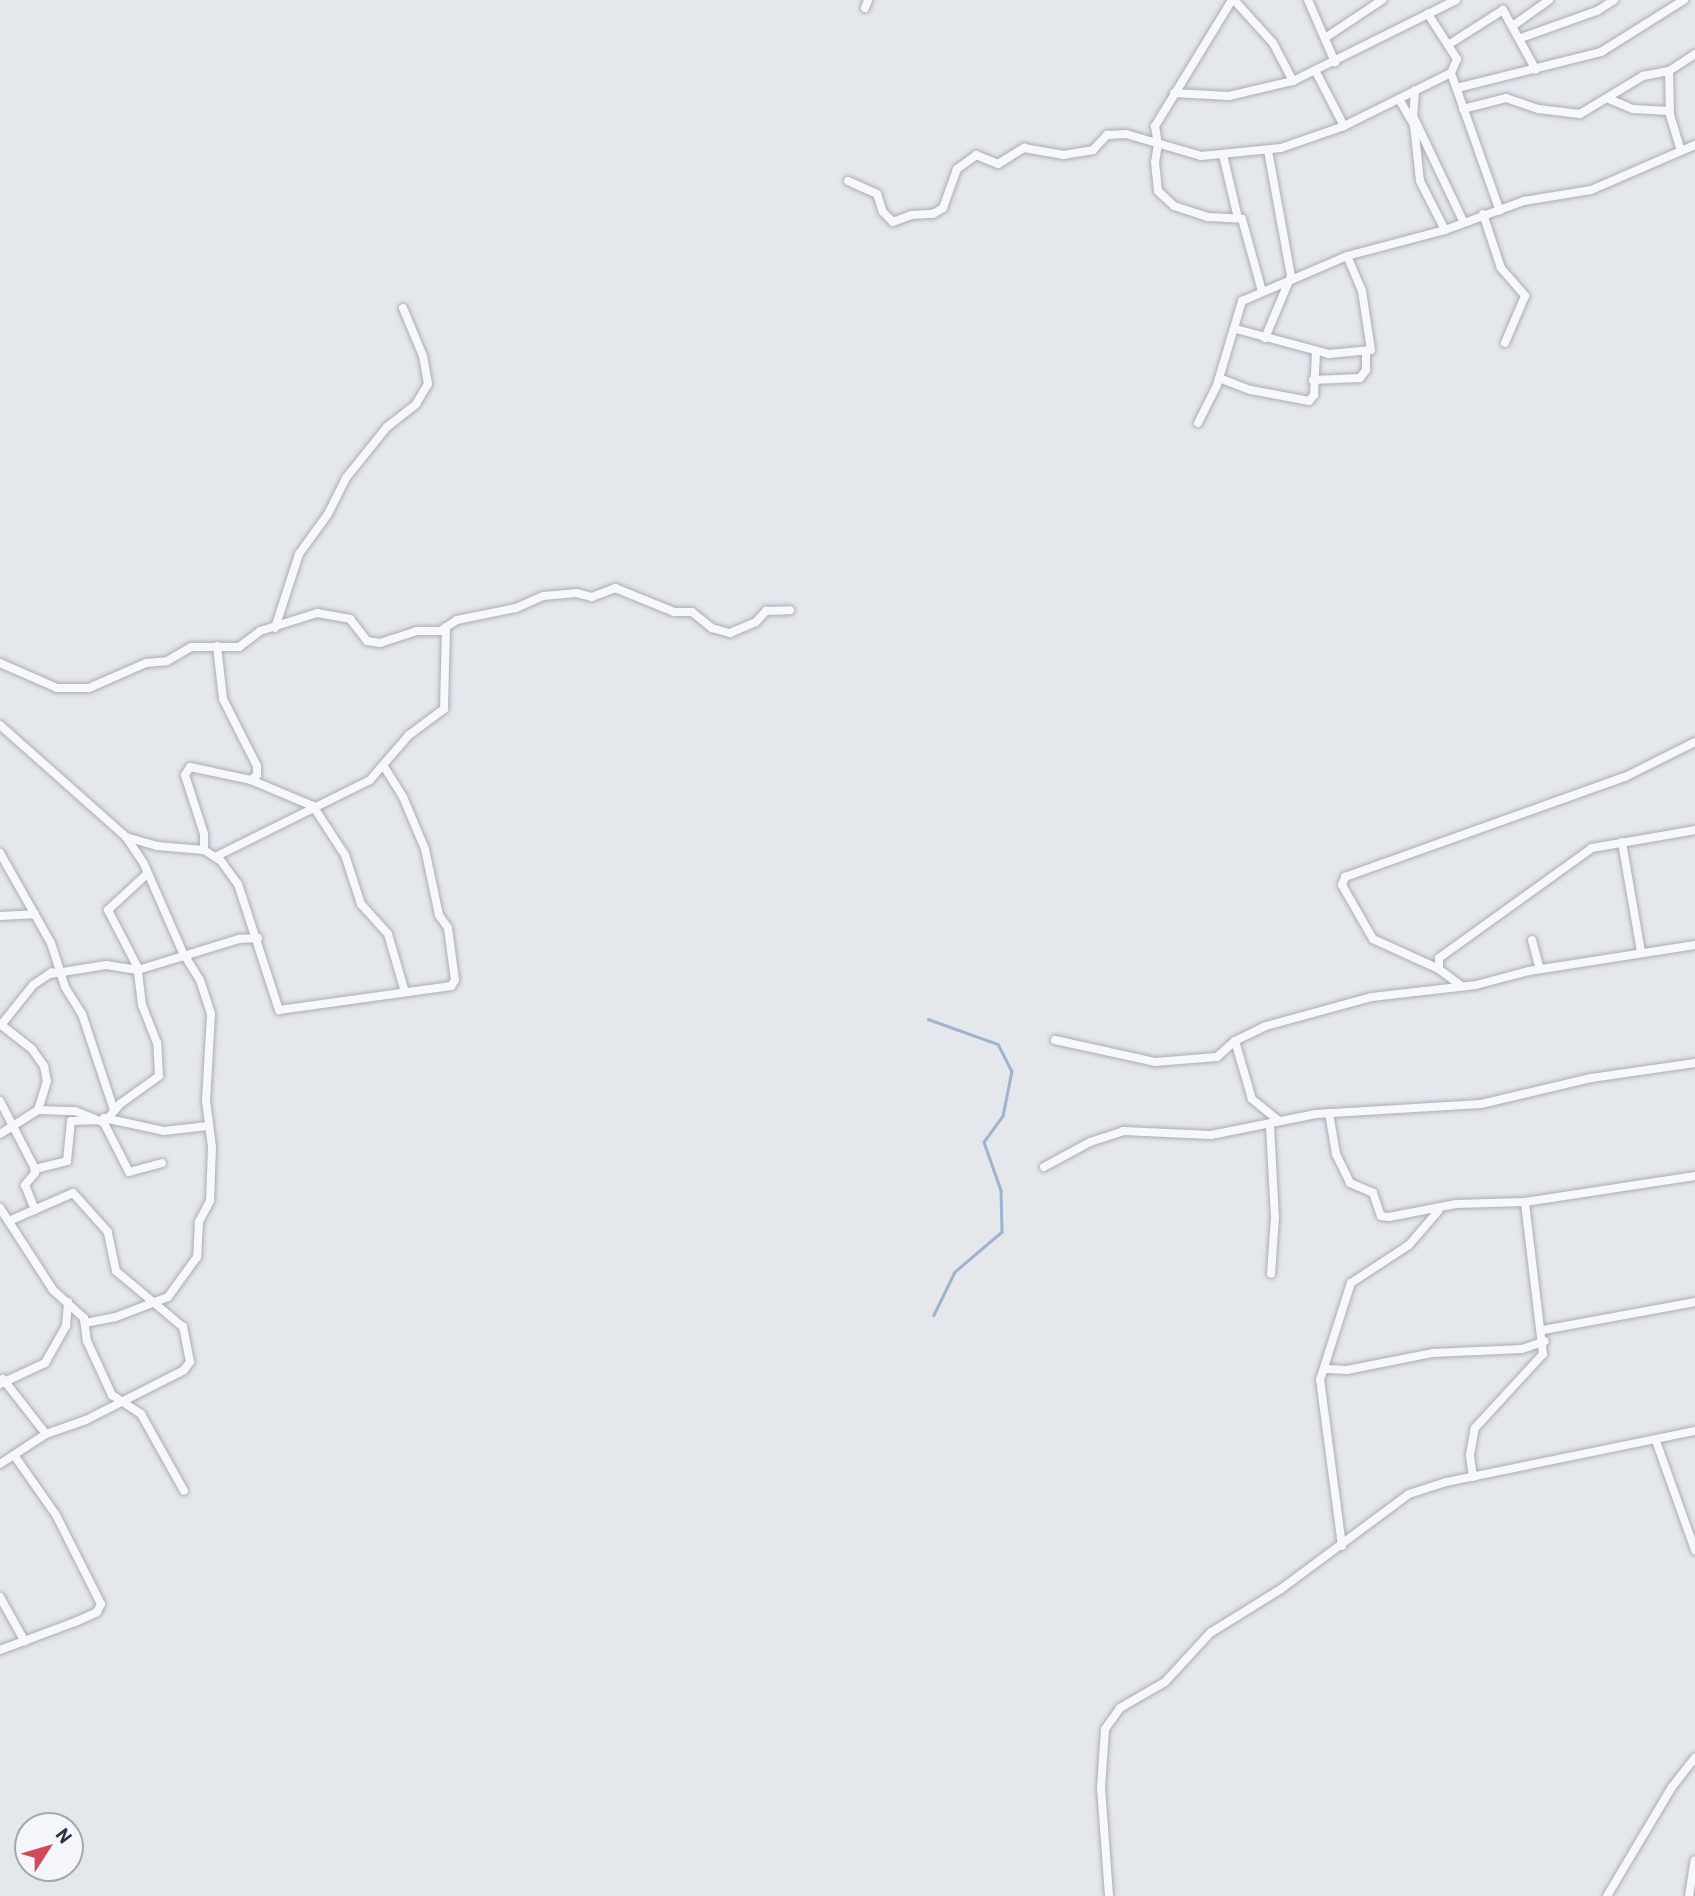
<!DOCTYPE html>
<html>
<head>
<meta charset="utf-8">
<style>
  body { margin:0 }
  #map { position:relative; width:1695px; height:1896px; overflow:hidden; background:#e4e7ec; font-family:Barlow,sans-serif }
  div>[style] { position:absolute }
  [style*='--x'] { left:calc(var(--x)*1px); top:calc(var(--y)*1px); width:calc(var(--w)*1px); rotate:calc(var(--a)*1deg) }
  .stream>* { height:2.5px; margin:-1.25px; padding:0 1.25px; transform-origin:1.25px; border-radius:1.25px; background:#9fb4cc }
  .roads { filter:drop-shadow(0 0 2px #a9aeb7) drop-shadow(0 0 2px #a9aeb7) }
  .minor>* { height:8px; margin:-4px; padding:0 4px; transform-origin:4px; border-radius:4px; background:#f7f8fa }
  span { translate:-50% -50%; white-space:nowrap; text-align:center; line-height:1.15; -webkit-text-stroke:7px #f4f6f9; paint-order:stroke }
  .north { position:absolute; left:14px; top:1812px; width:70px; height:70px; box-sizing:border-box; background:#f4f6f9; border:2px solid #a4a8b1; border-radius:50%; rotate:53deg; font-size:19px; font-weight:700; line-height:28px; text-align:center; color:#2b3445 }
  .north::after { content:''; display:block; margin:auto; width:24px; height:32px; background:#d1495b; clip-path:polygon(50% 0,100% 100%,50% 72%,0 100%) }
</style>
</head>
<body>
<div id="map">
  <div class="stream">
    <div style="--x:928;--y:1019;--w:74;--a:19.7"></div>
    <div style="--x:998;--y:1044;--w:30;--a:63"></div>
    <div style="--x:1012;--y:1071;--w:46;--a:101.3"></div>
    <div style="--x:1003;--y:1116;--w:32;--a:126"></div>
    <div style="--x:984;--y:1142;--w:51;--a:70.5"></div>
    <div style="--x:1001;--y:1190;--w:42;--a:88.6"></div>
    <div style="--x:1002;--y:1232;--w:62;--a:139.6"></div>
    <div style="--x:955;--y:1272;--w:48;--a:116"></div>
  </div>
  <div class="roads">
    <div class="minor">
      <div style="--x:1232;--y:0;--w:148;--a:121.4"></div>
      <div style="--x:1155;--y:126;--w:18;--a:81"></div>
      <div style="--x:1158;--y:144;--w:18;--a:99"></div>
      <div style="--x:1155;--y:162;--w:29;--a:84"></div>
      <div style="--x:1158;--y:191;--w:22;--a:43"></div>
      <div style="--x:1174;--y:206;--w:36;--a:18"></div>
      <div style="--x:1208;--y:217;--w:34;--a:3"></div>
      <div style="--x:1242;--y:219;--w:75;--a:74.5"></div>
      <div style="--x:1234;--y:0;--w:58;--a:47.8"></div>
      <div style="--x:1273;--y:43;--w:43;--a:62.2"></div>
      <div style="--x:1308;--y:0;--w:68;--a:66.5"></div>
      <div style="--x:865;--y:8;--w:9;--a:-69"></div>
      <div style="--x:1514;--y:25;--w:43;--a:-35.5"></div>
      <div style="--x:1325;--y:38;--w:69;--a:-33.7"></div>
      <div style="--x:1521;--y:38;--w:81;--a:-19.6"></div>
      <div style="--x:1597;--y:11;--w:20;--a:-33"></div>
      <div style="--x:1448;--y:45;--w:65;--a:-32.5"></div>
      <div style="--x:1503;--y:10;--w:68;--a:61.2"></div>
      <div style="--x:1669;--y:71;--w:44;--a:88.7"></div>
      <div style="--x:1670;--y:115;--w:37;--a:73"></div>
      <div style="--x:1316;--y:72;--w:61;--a:62.6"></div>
      <div style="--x:1451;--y:73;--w:146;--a:70.5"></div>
      <div style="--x:1457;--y:88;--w:148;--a:-14"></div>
      <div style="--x:1601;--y:52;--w:98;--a:-32.1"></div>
      <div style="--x:1415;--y:90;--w:26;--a:94"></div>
      <div style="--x:1413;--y:116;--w:116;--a:64.5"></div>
      <div style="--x:1174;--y:93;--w:55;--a:3.1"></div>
      <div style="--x:1229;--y:96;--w:66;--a:-13.2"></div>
      <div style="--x:1293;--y:81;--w:182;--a:-26.4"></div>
      <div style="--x:1399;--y:99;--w:30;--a:60"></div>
      <div style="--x:1414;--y:125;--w:56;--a:83.9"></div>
      <div style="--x:1420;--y:181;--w:55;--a:63"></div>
      <div style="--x:1609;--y:99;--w:26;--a:23"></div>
      <div style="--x:1633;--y:109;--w:36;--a:3"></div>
      <div style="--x:1463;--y:109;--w:44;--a:-14.3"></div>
      <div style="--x:1506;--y:98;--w:34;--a:19"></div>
      <div style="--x:1538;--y:109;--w:42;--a:6.8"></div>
      <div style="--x:1580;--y:114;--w:74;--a:-31.1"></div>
      <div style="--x:1643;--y:76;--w:26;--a:-11"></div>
      <div style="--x:1669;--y:71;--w:31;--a:-33"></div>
      <div style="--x:1223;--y:155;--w:65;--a:76.6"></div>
      <div style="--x:848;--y:181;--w:32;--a:24"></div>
      <div style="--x:877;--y:194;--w:19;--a:72"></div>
      <div style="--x:883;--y:212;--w:14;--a:45"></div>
      <div style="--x:893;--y:222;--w:19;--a:-21"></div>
      <div style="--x:911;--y:215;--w:22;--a:-3"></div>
      <div style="--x:933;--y:214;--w:12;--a:-31"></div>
      <div style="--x:943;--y:208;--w:41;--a:-70.3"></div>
      <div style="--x:957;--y:169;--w:24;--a:-36"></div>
      <div style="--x:976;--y:155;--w:24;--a:22"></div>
      <div style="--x:998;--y:164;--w:31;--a:-32"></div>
      <div style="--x:1024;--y:148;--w:40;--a:10"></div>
      <div style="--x:1063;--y:155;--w:30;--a:-9"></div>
      <div style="--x:1093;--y:150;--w:21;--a:-47"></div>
      <div style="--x:1107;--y:135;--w:19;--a:-3"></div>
      <div style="--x:1126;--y:134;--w:78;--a:16.3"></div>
      <div style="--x:1201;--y:156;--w:80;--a:-5.7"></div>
      <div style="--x:1281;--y:148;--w:67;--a:-19.2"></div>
      <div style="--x:1344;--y:126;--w:119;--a:-26.4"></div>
      <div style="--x:1451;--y:73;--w:15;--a:-67"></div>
      <div style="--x:1457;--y:59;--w:54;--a:-122.8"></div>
      <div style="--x:1483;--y:214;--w:57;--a:71.6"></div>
      <div style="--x:1501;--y:268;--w:37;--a:49"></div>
      <div style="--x:1525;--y:296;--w:51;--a:113.1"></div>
      <div style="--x:1236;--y:329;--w:96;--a:15"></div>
      <div style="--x:1329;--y:354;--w:42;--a:-5.4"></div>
      <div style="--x:1371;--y:350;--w:60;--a:-98.7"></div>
      <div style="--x:1362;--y:291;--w:38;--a:-113"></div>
      <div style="--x:1265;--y:338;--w:67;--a:-67.2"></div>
      <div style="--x:1291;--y:276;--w:127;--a:-100.4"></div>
      <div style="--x:1219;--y:378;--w:34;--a:21"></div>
      <div style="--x:1251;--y:390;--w:59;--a:10.7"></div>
      <div style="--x:1309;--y:401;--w:8;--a:-50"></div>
      <div style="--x:1314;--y:395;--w:44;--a:-87.4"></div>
      <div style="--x:1313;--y:380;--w:47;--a:-2.4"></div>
      <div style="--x:1360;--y:378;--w:10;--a:-53"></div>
      <div style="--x:1366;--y:370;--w:19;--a:-90"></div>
      <div style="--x:1198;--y:423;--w:42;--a:-63.4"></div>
      <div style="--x:1217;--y:385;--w:88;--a:-73.4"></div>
      <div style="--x:1242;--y:301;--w:114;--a:-23.2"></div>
      <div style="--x:1347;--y:256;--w:101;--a:-14.9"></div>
      <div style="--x:1445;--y:230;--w:84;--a:-20.2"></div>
      <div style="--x:1524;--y:201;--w:68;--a:-9.3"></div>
      <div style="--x:1591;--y:190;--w:113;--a:-23.4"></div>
      <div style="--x:275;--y:628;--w:78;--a:-72"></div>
      <div style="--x:299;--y:554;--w:49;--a:-54.1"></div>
      <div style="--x:328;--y:514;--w:40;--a:-63.4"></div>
      <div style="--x:346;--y:478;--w:65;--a:-51.2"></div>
      <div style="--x:387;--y:427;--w:37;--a:-38"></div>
      <div style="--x:416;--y:404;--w:23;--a:-59"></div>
      <div style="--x:428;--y:384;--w:28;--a:-100"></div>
      <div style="--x:423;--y:356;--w:52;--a:-112.6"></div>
      <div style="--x:217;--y:646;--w:53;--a:83.5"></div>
      <div style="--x:223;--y:699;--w:75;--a:63.1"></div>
      <div style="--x:257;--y:766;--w:9;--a:90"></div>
      <div style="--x:257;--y:775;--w:8;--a:140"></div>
      <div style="--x:0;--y:663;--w:62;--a:23.7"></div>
      <div style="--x:57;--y:688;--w:32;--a:0"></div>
      <div style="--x:89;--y:688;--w:62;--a:-23.7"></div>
      <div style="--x:146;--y:663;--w:21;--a:-5"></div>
      <div style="--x:167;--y:661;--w:28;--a:-30"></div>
      <div style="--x:191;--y:647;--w:48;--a:0"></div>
      <div style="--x:239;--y:647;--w:26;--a:-37"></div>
      <div style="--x:260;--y:631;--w:60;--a:-17.5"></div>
      <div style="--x:317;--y:613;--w:34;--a:10"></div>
      <div style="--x:350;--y:619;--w:28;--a:52"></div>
      <div style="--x:367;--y:641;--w:13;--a:9"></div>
      <div style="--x:380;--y:643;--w:38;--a:-18"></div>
      <div style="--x:416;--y:631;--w:24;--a:0"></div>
      <div style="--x:440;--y:631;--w:20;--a:-33"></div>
      <div style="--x:457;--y:620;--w:60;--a:-11.5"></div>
      <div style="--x:516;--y:608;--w:30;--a:-24"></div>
      <div style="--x:543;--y:596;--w:33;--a:-5"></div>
      <div style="--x:576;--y:593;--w:16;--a:14"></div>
      <div style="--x:592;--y:597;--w:25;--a:-21"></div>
      <div style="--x:615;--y:588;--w:64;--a:22.1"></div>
      <div style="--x:674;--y:612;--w:18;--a:0"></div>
      <div style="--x:692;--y:612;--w:26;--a:39"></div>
      <div style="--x:712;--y:628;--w:19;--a:16"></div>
      <div style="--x:730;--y:633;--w:28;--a:-23"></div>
      <div style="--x:756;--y:622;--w:15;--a:-48"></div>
      <div style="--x:766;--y:611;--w:24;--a:-2"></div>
      <div style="--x:0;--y:725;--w:169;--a:41.6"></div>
      <div style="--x:126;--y:837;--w:32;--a:56"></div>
      <div style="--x:144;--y:864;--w:97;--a:66.3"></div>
      <div style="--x:183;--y:953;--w:32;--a:58"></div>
      <div style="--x:200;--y:980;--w:36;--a:72"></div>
      <div style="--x:211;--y:1014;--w:87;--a:93.3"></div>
      <div style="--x:206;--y:1101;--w:46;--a:82.6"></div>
      <div style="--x:212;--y:1147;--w:54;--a:92.1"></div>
      <div style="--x:210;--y:1201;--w:24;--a:118"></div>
      <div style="--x:199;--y:1222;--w:35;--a:93"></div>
      <div style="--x:197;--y:1257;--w:49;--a:125.9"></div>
      <div style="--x:168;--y:1297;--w:56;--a:159"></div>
      <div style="--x:116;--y:1317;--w:32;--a:169"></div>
      <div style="--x:126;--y:837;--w:32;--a:16"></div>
      <div style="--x:157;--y:846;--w:47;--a:4.9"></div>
      <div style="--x:204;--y:850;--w:20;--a:33"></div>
      <div style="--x:221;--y:861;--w:29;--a:54"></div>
      <div style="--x:238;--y:884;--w:133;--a:72"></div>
      <div style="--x:279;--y:1010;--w:174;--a:-7.9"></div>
      <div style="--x:451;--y:986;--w:7;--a:-56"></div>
      <div style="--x:455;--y:980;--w:52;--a:-97.7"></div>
      <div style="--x:448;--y:928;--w:16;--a:-125"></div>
      <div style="--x:439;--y:915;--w:67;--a:-102"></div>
      <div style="--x:425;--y:849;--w:56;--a:-112.9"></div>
      <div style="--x:403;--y:797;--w:36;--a:-122"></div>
      <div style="--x:1622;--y:842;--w:112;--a:80.2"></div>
      <div style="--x:204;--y:850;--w:16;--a:-90"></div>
      <div style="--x:204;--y:834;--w:62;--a:-107.9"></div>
      <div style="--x:185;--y:775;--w:9;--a:-58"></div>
      <div style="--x:190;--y:767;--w:62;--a:12"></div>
      <div style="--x:251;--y:780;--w:67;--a:22.8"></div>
      <div style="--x:313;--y:806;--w:59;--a:56.9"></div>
      <div style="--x:345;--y:855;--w:52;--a:71.9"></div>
      <div style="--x:361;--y:904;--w:40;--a:48"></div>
      <div style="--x:388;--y:934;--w:60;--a:73.7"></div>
      <div style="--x:0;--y:853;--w:103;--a:60.5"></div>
      <div style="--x:51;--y:943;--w:46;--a:72.3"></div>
      <div style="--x:65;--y:987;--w:32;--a:58"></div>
      <div style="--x:82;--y:1014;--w:101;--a:71.6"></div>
      <div style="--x:217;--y:856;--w:171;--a:-26.4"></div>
      <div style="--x:370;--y:780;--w:60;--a:-49.1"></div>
      <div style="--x:409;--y:735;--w:44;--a:-36.6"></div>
      <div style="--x:444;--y:709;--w:82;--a:-88.6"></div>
      <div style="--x:0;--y:916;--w:35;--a:-3"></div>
      <div style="--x:1532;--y:940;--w:30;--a:75"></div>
      <div style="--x:1439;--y:969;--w:11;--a:-90"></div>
      <div style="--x:1439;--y:958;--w:188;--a:-35.7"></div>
      <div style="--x:1592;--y:848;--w:105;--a:-9.9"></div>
      <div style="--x:50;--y:974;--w:57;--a:-9.1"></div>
      <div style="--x:106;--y:965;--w:32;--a:9"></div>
      <div style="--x:138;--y:970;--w:106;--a:-17.1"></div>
      <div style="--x:239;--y:939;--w:19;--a:-3"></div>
      <div style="--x:1460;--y:985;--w:26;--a:-143"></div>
      <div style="--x:1439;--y:969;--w:72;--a:-155.6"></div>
      <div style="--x:1373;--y:939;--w:62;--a:-119.9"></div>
      <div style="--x:1342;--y:885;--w:9;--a:-69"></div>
      <div style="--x:1345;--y:877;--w:297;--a:-19.7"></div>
      <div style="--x:1625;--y:777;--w:78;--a:-26.6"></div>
      <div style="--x:0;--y:1024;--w:41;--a:38"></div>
      <div style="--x:32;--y:1049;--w:21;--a:55"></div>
      <div style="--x:44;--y:1066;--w:15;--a:79"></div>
      <div style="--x:47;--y:1081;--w:30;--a:107"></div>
      <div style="--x:38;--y:1110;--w:45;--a:147.7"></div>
      <div style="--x:1;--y:1025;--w:51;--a:-51.3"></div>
      <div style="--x:33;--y:985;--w:23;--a:-34"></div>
      <div style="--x:1055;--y:1040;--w:102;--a:12.4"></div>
      <div style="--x:1155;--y:1062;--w:62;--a:-4.6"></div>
      <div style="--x:1217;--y:1057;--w:24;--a:-42"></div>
      <div style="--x:1235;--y:1041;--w:34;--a:-26"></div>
      <div style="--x:1266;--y:1026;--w:110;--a:-15.3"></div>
      <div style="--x:1372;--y:997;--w:105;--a:-6.6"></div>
      <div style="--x:1476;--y:985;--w:55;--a:-14.8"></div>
      <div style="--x:1529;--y:971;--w:168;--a:-8.9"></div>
      <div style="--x:1235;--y:1041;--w:60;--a:73.7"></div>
      <div style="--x:1252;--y:1099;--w:35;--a:39"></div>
      <div style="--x:0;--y:1101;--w:74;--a:62.7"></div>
      <div style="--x:34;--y:1167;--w:6;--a:81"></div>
      <div style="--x:35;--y:1173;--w:16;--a:130"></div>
      <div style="--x:25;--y:1185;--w:27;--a:68"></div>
      <div style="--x:38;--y:1110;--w:37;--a:2"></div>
      <div style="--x:75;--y:1111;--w:31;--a:22"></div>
      <div style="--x:104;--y:1123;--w:55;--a:63"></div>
      <div style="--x:129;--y:1172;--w:34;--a:-15"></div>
      <div style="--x:1329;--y:1113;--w:42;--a:80.3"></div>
      <div style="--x:1336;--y:1154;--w:32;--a:64"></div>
      <div style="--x:1350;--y:1183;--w:25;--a:23"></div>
      <div style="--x:1373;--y:1193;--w:24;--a:71"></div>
      <div style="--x:1381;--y:1216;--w:8;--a:7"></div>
      <div style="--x:1389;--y:1217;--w:68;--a:-11"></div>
      <div style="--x:1456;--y:1204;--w:69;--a:-1.7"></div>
      <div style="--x:1525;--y:1202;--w:172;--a:-8.7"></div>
      <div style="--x:104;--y:1118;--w:61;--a:12.2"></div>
      <div style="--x:164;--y:1131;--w:44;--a:-6.5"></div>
      <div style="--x:104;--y:1123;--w:25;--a:-50"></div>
      <div style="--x:120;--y:1104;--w:48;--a:-35.7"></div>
      <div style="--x:159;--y:1076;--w:33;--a:-93"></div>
      <div style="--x:157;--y:1043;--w:41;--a:-111.5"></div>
      <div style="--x:142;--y:1005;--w:39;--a:-97"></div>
      <div style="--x:137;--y:966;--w:63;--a:-117.4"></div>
      <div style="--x:108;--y:910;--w:53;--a:-42.7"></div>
      <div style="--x:1270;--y:1126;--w:91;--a:86.9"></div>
      <div style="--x:1275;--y:1217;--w:57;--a:94"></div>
      <div style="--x:1044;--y:1167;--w:52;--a:-28.5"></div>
      <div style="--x:1090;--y:1142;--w:35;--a:-18"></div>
      <div style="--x:1123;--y:1131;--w:88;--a:2.6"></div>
      <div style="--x:1211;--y:1135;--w:107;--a:-11.3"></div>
      <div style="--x:1316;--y:1114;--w:165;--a:-3.5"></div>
      <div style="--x:1481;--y:1104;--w:113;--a:-13.3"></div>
      <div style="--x:1591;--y:1078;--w:105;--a:-8.2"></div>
      <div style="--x:35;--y:1169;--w:33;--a:-14"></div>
      <div style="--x:67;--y:1161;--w:40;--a:-84.3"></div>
      <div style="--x:71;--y:1121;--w:24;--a:-2"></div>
      <div style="--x:0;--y:1208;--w:98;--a:57.1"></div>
      <div style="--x:53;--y:1290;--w:42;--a:42.1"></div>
      <div style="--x:84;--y:1318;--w:23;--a:83"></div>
      <div style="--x:87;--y:1341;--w:60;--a:65.2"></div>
      <div style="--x:112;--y:1395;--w:35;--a:33"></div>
      <div style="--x:141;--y:1414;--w:88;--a:60.8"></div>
      <div style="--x:1543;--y:1330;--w:155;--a:-10.4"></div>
      <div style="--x:1327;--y:1369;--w:20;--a:3"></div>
      <div style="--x:1347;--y:1370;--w:88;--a:-11.2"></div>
      <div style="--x:1433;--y:1353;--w:89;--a:-2.6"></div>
      <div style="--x:1522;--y:1349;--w:24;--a:-19"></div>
      <div style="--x:3;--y:1379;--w:70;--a:52"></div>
      <div style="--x:0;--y:1384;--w:50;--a:-25"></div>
      <div style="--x:45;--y:1363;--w:43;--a:-60.4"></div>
      <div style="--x:66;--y:1326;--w:24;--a:-85"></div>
      <div style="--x:1656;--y:1441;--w:116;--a:70.3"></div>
      <div style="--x:0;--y:1464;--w:55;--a:-33.1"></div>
      <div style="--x:46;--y:1434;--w:42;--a:-19.3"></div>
      <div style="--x:86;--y:1420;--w:110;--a:-27"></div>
      <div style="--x:184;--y:1370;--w:10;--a:-53"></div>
      <div style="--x:190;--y:1362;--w:36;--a:-101"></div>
      <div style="--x:183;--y:1327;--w:87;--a:-140.1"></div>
      <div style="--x:116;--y:1271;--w:40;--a:-102"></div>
      <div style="--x:108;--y:1232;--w:52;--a:-131.9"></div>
      <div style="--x:73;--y:1193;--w:70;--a:156.4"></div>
      <div style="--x:1473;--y:1477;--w:22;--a:-98"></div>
      <div style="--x:1470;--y:1455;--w:27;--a:-80"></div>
      <div style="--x:1475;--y:1428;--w:100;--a:-47.4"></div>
      <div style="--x:1543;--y:1354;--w:153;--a:-96.8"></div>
      <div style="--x:1342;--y:1546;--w:167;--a:-97.5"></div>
      <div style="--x:1320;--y:1380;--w:102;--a:-72.3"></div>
      <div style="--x:1351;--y:1283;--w:69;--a:-33.2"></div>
      <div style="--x:1409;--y:1245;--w:45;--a:-49.5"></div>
      <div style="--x:0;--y:1597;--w:51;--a:60.9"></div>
      <div style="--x:0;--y:1650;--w:80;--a:-20.5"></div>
      <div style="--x:75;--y:1622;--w:24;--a:-24"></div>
      <div style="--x:97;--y:1612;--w:9;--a:-63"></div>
      <div style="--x:101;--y:1604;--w:100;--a:-116.8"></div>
      <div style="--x:56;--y:1515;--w:73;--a:-125"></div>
      <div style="--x:1109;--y:1896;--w:108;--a:-94.2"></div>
      <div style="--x:1101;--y:1788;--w:59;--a:-86.1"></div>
      <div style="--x:1105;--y:1729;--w:26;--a:-54"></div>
      <div style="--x:1120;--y:1708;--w:52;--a:-30"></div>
      <div style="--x:1165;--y:1682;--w:67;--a:-47.4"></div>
      <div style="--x:1210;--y:1633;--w:84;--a:-31.8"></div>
      <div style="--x:1281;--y:1589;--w:159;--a:-36.6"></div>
      <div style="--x:1409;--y:1494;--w:39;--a:-18"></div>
      <div style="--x:1446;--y:1482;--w:254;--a:-11.6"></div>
      <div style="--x:1607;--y:1896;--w:127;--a:-59.2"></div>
      <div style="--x:1672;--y:1787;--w:37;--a:-52"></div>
      <div style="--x:1689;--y:1896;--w:36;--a:-81"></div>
    </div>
  </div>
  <div class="north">N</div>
</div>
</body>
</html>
